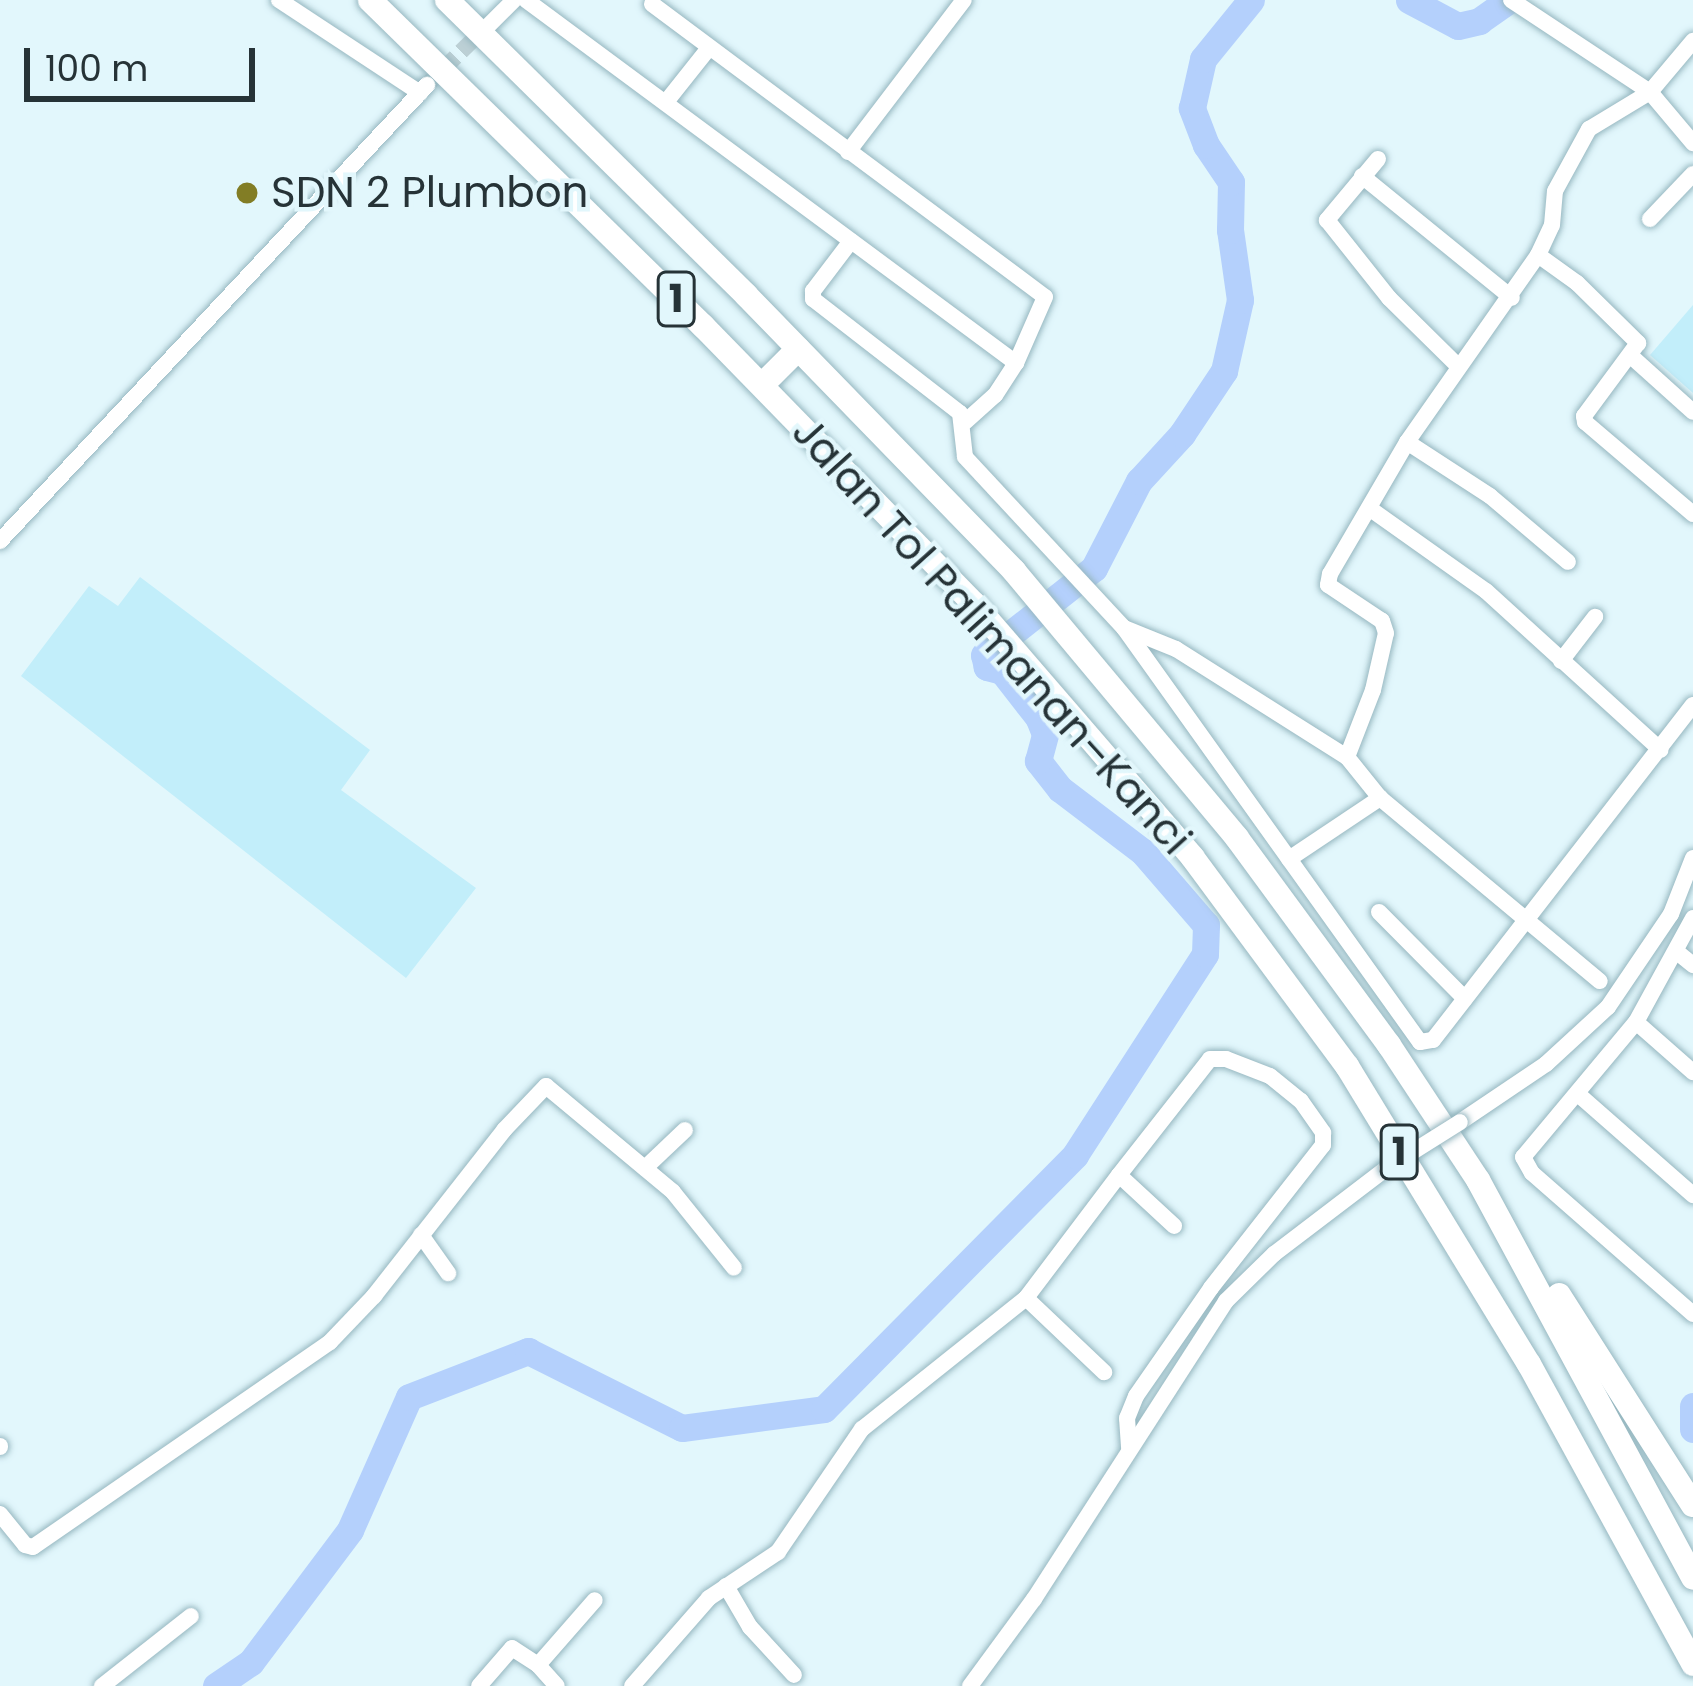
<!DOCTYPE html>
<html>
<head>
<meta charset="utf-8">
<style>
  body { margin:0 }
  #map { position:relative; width:1693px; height:1686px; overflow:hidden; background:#e2f7fc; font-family:Poppins,sans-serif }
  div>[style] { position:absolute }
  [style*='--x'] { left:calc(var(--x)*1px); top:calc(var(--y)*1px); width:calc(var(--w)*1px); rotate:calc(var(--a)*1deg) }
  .built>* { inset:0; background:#c2eefa }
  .river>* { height:27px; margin:-13.5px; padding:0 13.5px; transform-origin:13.5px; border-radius:13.5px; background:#b4d0fc }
  .minor-tunnel>* { height:16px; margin-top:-8px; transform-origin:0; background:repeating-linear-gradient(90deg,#bcd0d5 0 16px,transparent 0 24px) }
  .roads { filter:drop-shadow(0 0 3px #96b7c0) drop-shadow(0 0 3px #96b7c0) }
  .minor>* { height:16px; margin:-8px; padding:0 8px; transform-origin:8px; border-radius:8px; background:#fff }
  .highway>* { height:24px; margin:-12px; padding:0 12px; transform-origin:12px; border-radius:12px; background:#fff }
  .bridges { filter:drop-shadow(0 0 3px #96b7c0) drop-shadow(0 0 3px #96b7c0) }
  .minor-bridge>* { height:16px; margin:-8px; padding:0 8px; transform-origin:8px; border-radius:8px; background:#fff }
  .dots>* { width:33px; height:33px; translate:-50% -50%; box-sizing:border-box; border:6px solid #e2f7fc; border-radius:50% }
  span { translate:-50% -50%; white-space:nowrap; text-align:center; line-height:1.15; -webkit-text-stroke:9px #e2f7fc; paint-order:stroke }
  .shield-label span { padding:3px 9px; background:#e2f7fc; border:3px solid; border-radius:9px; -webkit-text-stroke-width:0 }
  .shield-label { font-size:39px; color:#263337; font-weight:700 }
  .poi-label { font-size:42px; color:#263337 }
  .left { translate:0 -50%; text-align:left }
  .street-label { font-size:42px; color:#263337 }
  .scale { position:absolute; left:24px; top:48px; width:231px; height:54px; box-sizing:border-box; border:6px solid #263337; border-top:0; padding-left:15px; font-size:36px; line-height:42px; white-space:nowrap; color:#263337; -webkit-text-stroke:9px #e2f7fc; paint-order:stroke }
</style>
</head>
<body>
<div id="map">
  <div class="built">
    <div style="clip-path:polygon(1693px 305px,1693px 393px,1650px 355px)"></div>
    <div style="clip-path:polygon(140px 577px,370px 750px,341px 790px,476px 888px,406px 978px,21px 676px,89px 586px,118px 606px)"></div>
  </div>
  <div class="river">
    <div style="--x:1409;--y:0;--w:55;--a:28"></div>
    <div style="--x:1458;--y:26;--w:22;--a:-13"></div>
    <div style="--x:1479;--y:21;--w:37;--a:-35"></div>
    <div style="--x:1693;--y:1406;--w:23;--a:90"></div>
    <div style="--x:216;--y:1686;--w:42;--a:-34.4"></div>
    <div style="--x:251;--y:1662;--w:165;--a:-53.1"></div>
    <div style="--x:350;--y:1530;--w:145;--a:-66.1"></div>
    <div style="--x:409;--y:1397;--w:128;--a:-21.1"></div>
    <div style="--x:528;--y:1351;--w:172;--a:26.6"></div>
    <div style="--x:682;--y:1428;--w:143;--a:-7.6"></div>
    <div style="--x:824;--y:1409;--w:357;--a:-45.3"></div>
    <div style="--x:1075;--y:1155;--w:239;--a:-57.1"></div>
    <div style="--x:1205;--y:954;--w:29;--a:-88"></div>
    <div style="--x:1206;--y:925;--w:96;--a:-130.8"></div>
    <div style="--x:1143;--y:852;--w:104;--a:-142.8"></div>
    <div style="--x:1060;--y:789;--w:36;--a:-128"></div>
    <div style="--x:1038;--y:761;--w:28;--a:-75"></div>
    <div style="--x:1045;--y:734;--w:18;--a:-112"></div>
    <div style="--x:1038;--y:717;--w:58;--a:-128"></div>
    <div style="--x:1002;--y:671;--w:16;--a:-165"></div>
    <div style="--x:987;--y:667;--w:12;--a:-104"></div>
    <div style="--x:984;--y:655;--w:140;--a:-38.3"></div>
    <div style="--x:1094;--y:568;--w:98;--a:-62.7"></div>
    <div style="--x:1139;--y:481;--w:64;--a:-47.5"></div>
    <div style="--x:1182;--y:434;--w:76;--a:-56.3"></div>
    <div style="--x:1224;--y:371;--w:73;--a:-77.3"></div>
    <div style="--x:1240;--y:300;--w:71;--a:-98.1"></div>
    <div style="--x:1230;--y:230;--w:48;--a:-88.8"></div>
    <div style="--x:1231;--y:182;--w:45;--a:-124"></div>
    <div style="--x:1206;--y:145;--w:40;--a:-111"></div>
    <div style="--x:1192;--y:108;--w:50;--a:-77.3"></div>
    <div style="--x:1203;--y:59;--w:76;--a:-50.9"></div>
  </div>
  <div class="minor-tunnel">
    <div style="--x:427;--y:85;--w:86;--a:-44.5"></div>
  </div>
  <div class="roads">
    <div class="minor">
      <div style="--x:279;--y:0;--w:169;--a:33.4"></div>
      <div style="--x:526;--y:0;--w:610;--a:36.53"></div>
      <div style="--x:1016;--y:363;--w:38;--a:123"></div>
      <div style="--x:995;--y:395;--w:40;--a:138"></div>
      <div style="--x:1511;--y:0;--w:167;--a:33.5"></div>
      <div style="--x:1650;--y:92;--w:67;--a:-49.9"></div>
      <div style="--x:652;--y:4;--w:490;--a:36.7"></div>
      <div style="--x:1045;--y:297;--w:72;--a:113.7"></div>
      <div style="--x:489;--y:25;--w:35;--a:-45"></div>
      <div style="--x:666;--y:102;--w:69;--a:-51.5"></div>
      <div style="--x:848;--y:152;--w:191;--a:-52.7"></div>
      <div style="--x:1378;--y:159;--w:80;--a:129.9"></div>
      <div style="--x:1327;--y:220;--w:100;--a:51.5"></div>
      <div style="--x:1389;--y:298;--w:97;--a:44.6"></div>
      <div style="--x:1362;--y:176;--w:193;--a:39.1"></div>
      <div style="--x:1650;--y:219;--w:62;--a:-46.3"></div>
      <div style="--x:851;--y:241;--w:63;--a:127.2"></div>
      <div style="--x:813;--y:291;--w:8;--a:90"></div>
      <div style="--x:813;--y:299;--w:186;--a:37.8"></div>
      <div style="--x:960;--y:413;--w:44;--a:83.5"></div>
      <div style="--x:965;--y:457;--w:233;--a:47.1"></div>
      <div style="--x:1124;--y:628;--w:509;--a:54.44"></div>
      <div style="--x:1420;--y:1042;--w:13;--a:-9"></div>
      <div style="--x:1433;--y:1040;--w:424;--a:-52.2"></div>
      <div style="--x:1538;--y:255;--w:48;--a:35.7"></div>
      <div style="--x:1577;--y:283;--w:86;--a:44.5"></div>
      <div style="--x:1638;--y:343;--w:91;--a:126.5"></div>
      <div style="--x:1584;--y:416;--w:6;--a:81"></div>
      <div style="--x:1585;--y:422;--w:142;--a:40.4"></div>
      <div style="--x:1632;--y:357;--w:82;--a:42"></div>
      <div style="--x:1407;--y:442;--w:99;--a:33"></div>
      <div style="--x:1490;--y:496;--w:102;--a:40.2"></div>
      <div style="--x:1369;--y:508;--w:143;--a:35.4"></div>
      <div style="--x:1486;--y:591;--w:236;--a:42.3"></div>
      <div style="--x:0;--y:541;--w:625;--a:-46.88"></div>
      <div style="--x:1124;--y:628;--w:56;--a:22"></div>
      <div style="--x:1176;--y:649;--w:202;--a:32.3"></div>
      <div style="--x:1347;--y:757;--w:53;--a:51.2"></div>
      <div style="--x:1380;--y:798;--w:286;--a:39.8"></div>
      <div style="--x:1561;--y:661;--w:56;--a:-52.3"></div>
      <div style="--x:1347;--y:757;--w:72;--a:-68.8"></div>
      <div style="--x:1373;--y:690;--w:58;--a:-77.2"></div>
      <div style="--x:1386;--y:633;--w:13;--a:-108"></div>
      <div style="--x:1382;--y:621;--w:65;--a:-146.3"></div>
      <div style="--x:1328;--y:585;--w:11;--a:-80"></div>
      <div style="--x:1330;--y:574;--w:153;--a:-59.7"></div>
      <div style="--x:1407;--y:442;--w:228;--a:-55"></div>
      <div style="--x:1538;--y:255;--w:33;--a:-65"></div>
      <div style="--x:1552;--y:225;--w:34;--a:-85"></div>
      <div style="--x:1555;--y:191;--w:71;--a:-61.3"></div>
      <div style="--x:1589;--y:129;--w:71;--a:-31.2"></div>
      <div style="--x:1650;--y:92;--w:67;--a:49.9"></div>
      <div style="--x:1289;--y:859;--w:110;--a:-33.8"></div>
      <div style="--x:1379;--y:912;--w:122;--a:45.3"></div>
      <div style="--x:1693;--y:918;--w:119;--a:118.7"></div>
      <div style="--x:1636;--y:1022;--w:176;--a:129.9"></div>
      <div style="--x:1523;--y:1157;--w:18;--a:61"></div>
      <div style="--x:1532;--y:1173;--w:214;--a:41.2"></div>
      <div style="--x:1677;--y:952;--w:21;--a:39"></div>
      <div style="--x:1636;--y:1022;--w:76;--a:41.3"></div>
      <div style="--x:1579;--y:1095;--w:152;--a:41.3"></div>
      <div style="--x:1460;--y:1122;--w:104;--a:-34"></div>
      <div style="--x:1546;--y:1064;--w:84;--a:-42.6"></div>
      <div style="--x:1608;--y:1007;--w:112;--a:-55.9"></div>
      <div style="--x:1671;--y:914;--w:60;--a:-68.6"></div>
      <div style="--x:645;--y:1168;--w:55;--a:-43.5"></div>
      <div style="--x:1119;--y:1175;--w:147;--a:-51.9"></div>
      <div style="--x:1210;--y:1059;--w:16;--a:0"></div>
      <div style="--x:1226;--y:1059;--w:47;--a:21.1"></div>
      <div style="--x:1270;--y:1076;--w:40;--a:39"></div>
      <div style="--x:1301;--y:1101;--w:39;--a:55"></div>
      <div style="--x:1323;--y:1133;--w:12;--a:90"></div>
      <div style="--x:1323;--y:1145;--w:182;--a:128.1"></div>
      <div style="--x:1211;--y:1288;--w:131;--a:124.8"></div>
      <div style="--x:1136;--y:1396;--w:24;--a:112"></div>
      <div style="--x:1127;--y:1418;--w:32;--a:86"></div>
      <div style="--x:421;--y:1235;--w:47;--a:54.6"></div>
      <div style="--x:1026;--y:1298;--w:108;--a:43.5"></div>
      <div style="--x:0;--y:1446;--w:1;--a:90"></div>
      <div style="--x:0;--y:1514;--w:40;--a:51"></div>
      <div style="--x:25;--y:1545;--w:8;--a:14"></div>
      <div style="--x:33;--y:1547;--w:361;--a:-34.6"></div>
      <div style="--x:330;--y:1342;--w:64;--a:-46.3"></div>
      <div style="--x:374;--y:1296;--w:211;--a:-51.9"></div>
      <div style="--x:504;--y:1130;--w:61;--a:-46.3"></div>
      <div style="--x:546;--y:1086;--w:165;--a:39.8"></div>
      <div style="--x:673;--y:1192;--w:97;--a:51.2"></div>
      <div style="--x:726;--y:1586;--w:48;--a:59.7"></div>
      <div style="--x:750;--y:1627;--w:65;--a:47.5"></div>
      <div style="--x:538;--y:1665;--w:28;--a:48"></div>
      <div style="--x:102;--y:1686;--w:113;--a:-38.2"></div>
      <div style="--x:479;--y:1686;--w:50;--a:-49"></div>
      <div style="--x:512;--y:1648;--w:31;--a:33"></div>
      <div style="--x:538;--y:1665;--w:86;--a:-48.8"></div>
      <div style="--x:632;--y:1686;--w:117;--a:-48.8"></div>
      <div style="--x:709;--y:1598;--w:83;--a:-33.7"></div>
      <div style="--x:778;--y:1552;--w:149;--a:-55.7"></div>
      <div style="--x:862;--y:1429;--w:210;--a:-38.6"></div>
      <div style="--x:1026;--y:1298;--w:154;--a:-52.9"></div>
      <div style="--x:1119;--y:1175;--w:75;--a:42.8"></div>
      <div style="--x:970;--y:1686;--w:108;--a:-53.7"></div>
      <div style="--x:1034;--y:1599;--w:354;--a:-57.2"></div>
      <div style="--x:1226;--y:1301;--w:67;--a:-44.4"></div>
      <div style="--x:1274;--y:1254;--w:142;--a:-37.3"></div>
    </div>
    <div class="highway">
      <div style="--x:370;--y:0;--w:466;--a:44.4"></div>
      <div style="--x:703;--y:326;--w:388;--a:45.7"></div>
      <div style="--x:974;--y:604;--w:335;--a:49.2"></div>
      <div style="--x:1193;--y:858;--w:259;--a:53.5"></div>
      <div style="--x:1347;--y:1066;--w:349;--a:58.6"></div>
      <div style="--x:1529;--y:1364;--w:342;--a:61.3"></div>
      <div style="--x:447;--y:0;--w:420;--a:44.6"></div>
      <div style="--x:746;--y:295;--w:385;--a:45.8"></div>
      <div style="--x:1014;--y:571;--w:348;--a:50.1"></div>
      <div style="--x:1237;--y:838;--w:257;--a:53.7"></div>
      <div style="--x:1389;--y:1045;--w:162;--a:56.6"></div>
      <div style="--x:1478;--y:1180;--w:452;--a:61.6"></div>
      <div style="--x:762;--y:385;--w:51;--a:-45"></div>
      <div style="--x:1559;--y:1295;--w:249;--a:57.5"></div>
    </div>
  </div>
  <div class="bridges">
    <div class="minor-bridge">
      <div style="--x:1387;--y:1168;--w:86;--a:-32.2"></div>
    </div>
  </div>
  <div class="dots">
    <div style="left:247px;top:193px;background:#827d25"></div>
  </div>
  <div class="shield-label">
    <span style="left:676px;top:299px">1</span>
    <span style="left:1399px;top:1152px">1</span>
  </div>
  <div class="poi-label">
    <span class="left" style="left:271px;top:193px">SDN 2 Plumbon</span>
  </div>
  <div class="street-label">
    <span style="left:991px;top:636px;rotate:48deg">Jalan Tol Palimanan–Kanci</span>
  </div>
  <div class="scale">100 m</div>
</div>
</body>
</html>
